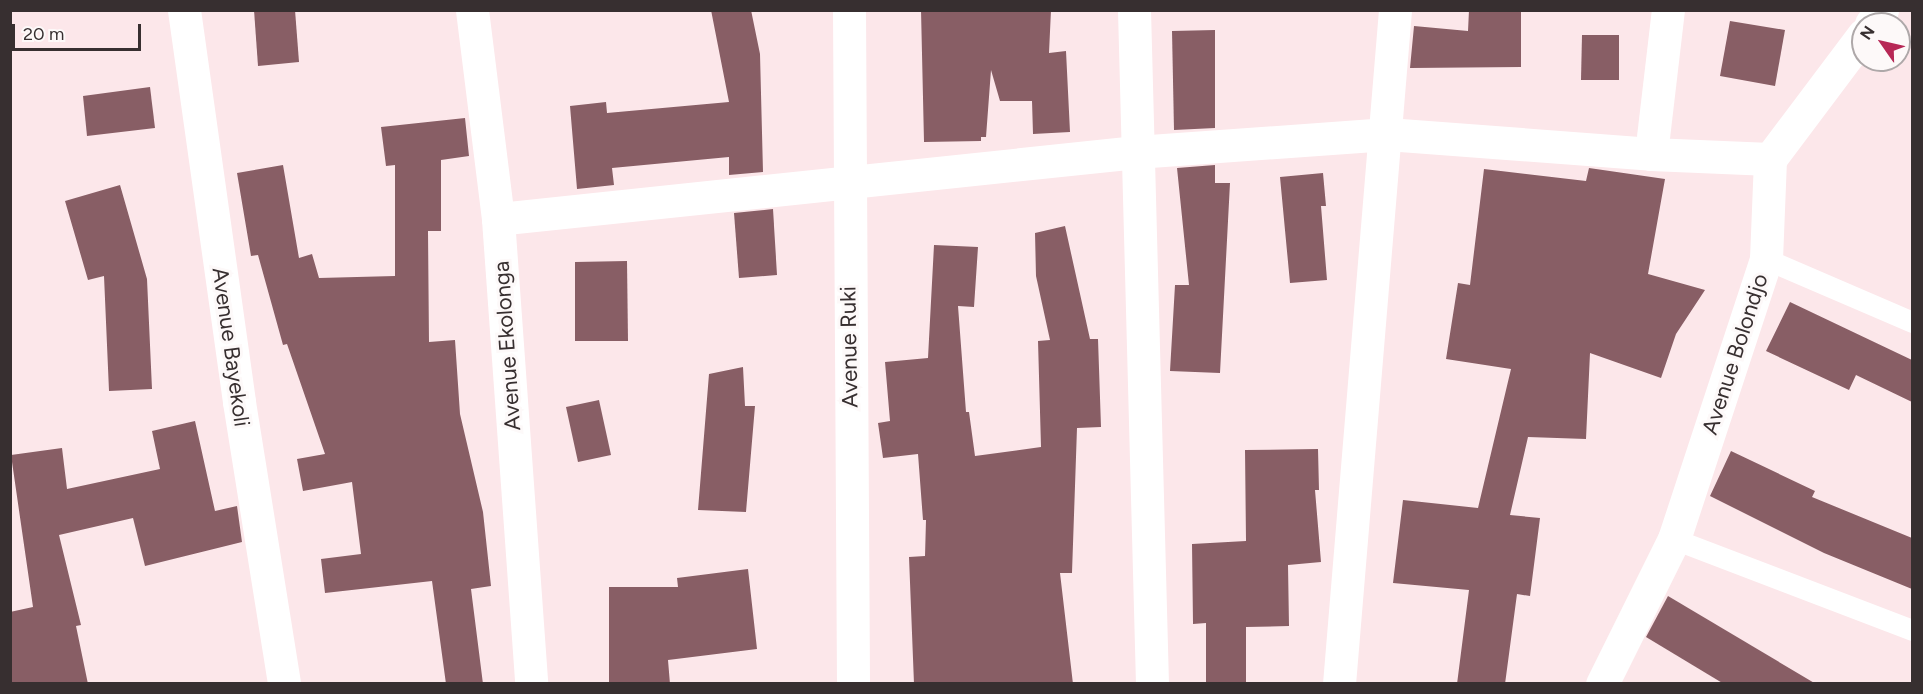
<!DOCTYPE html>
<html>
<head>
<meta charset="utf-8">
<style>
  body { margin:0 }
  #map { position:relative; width:1923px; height:694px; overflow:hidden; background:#fce7ea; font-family:Figtree,sans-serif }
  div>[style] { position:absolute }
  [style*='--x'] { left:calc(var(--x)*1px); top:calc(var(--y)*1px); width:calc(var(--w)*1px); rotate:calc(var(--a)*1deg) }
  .building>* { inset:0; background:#885e65 }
  .service>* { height:21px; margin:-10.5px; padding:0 10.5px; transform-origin:10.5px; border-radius:10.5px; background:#fff }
  .minor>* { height:33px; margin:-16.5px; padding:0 16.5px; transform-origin:16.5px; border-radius:16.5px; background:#fff }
  .tertiary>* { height:33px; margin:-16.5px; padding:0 16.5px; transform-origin:16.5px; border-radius:16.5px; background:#fff }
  span { translate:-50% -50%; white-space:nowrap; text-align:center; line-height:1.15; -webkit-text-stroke:6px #fdf9f9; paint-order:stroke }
  .street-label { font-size:22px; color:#372f30 }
  .frame { position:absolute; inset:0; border:12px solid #372f30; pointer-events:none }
  .north { position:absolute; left:1851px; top:12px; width:60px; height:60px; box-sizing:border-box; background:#fdf9f9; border:2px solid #aea8a9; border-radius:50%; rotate:304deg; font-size:16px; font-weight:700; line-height:24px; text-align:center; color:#372f30 }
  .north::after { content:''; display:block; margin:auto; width:21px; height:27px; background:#b72856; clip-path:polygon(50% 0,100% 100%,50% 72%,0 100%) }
  .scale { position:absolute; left:12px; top:24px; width:129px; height:27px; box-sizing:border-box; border:3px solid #372f30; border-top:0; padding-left:8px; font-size:18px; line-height:21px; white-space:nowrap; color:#372f30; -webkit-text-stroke:4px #fdf9f9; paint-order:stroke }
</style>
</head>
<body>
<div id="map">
  <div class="building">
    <div style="clip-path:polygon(254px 10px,295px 10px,299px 62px,258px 66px)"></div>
    <div style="clip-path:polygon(711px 10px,751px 10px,760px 54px,763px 172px,729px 175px,729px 157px,612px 168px,614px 185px,577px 189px,570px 106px,606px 102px,607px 113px,729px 102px)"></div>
    <div style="clip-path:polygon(921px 10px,1051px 10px,1049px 53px,1066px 51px,1070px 132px,1033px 134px,1032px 101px,1000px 101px,991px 70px,986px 137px,981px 137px,981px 141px,924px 142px)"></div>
    <div style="clip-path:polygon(1469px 10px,1521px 10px,1521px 67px,1410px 68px,1414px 26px,1468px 31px)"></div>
    <div style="clip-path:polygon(1730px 21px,1785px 30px,1775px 86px,1720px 76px)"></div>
    <div style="clip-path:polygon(1215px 30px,1215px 128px,1174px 130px,1172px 31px)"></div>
    <div style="clip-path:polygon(1582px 35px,1619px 35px,1619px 80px,1581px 80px)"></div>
    <div style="clip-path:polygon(150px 87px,155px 128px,87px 136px,83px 96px)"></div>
    <div style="clip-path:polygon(465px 118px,469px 156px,441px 160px,441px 231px,428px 231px,429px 342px,455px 340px,460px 414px,483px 512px,491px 586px,471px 589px,483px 684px,446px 684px,432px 581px,325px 593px,321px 559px,361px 554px,352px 482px,303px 491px,297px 459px,325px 454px,287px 344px,283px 345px,258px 255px,251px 256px,237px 173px,283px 165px,299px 258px,312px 254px,319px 278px,395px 276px,395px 165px,386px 166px,381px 127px)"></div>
    <div style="clip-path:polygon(1215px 165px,1215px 183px,1230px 183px,1220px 373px,1170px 371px,1175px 285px,1189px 285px,1177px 168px)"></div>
    <div style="clip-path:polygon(1589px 168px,1665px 179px,1648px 274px,1705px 290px,1676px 334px,1661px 378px,1590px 353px,1586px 439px,1528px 437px,1510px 515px,1540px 518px,1530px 596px,1517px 594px,1505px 684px,1457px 684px,1469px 590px,1393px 583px,1403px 500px,1478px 508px,1511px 369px,1446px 359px,1458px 283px,1470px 285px,1484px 169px,1586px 181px)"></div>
    <div style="clip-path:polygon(1323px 173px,1326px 206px,1321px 206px,1327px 280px,1290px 283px,1280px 177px)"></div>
    <div style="clip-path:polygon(120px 185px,147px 279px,152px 389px,109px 391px,104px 276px,88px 280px,65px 201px)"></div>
    <div style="clip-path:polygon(773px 209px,777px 275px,739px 278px,734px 213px)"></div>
    <div style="clip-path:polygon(1065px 226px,1090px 339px,1098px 339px,1101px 427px,1077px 428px,1072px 573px,1060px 573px,1073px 684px,914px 684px,909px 557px,925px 556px,926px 520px,923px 520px,918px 454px,883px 458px,878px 423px,890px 421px,885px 362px,928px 358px,934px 245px,978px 247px,974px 307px,958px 306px,966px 412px,969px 412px,975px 456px,1041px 447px,1038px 341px,1050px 340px,1036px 276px,1035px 233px)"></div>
    <div style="clip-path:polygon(627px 261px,628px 341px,575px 341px,575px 262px)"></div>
    <div style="clip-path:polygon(1790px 302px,1912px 360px,1912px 402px,1856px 375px,1849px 390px,1766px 351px)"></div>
    <div style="clip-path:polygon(743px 367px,745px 406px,755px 406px,746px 512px,698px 510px,709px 374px)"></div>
    <div style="clip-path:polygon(599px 400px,611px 455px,578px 462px,566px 407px)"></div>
    <div style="clip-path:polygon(195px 421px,215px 511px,237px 506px,242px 542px,145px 566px,133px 518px,59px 535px,81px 625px,76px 626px,88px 684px,10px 684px,10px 612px,33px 607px,11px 455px,62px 448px,67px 489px,160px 469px,152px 431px)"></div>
    <div style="clip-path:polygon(1318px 449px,1319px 490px,1315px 490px,1321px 562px,1288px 565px,1289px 626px,1246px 627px,1246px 684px,1206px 684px,1206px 623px,1193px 624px,1192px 544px,1246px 541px,1245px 450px)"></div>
    <div style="clip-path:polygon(1731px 451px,1815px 491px,1812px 497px,1912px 538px,1912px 589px,1824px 553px,1710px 496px)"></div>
    <div style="clip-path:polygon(748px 569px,757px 649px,668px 660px,670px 684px,609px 684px,609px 587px,678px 587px,677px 578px)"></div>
    <div style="clip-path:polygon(1668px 596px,1816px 684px,1724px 684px,1646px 637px)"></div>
  </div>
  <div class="service">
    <div style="--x:1766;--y:259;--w:159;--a:23.3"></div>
    <div style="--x:1674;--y:539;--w:255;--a:20.9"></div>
  </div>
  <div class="minor">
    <div style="--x:184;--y:10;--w:396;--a:82"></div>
    <div style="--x:239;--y:402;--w:286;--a:80.9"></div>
    <div style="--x:472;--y:10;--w:211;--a:82.9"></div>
    <div style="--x:498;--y:219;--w:466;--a:85.9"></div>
    <div style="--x:849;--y:10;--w:674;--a:89.66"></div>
    <div style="--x:1134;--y:10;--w:674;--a:88.47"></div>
    <div style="--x:1871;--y:24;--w:18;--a:-52"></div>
    <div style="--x:1651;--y:154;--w:145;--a:-83.3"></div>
    <div style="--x:498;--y:219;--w:642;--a:-5.99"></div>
    <div style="--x:1136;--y:152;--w:252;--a:-4.1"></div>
    <div style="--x:1387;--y:134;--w:265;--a:4.3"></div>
    <div style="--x:1651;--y:154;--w:119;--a:2.4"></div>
    <div style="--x:1602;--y:684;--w:162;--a:-63.6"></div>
    <div style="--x:1674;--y:539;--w:295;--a:-71.8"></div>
    <div style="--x:1766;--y:259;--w:100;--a:-87.7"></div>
    <div style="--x:1770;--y:159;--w:155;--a:-53.1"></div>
  </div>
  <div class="tertiary">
    <div style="--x:1339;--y:684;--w:676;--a:-85.25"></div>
  </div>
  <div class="street-label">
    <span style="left:507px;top:346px;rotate:-94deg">Avenue Ekolonga</span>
    <span style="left:231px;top:347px;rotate:82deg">Avenue Bayekoli</span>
    <span style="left:849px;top:347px;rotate:-91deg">Avenue Ruki</span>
    <span style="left:1735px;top:354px;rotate:-72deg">Avenue Bolondjo</span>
  </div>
  <div class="frame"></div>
  <div class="north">N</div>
  <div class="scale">20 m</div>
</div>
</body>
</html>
